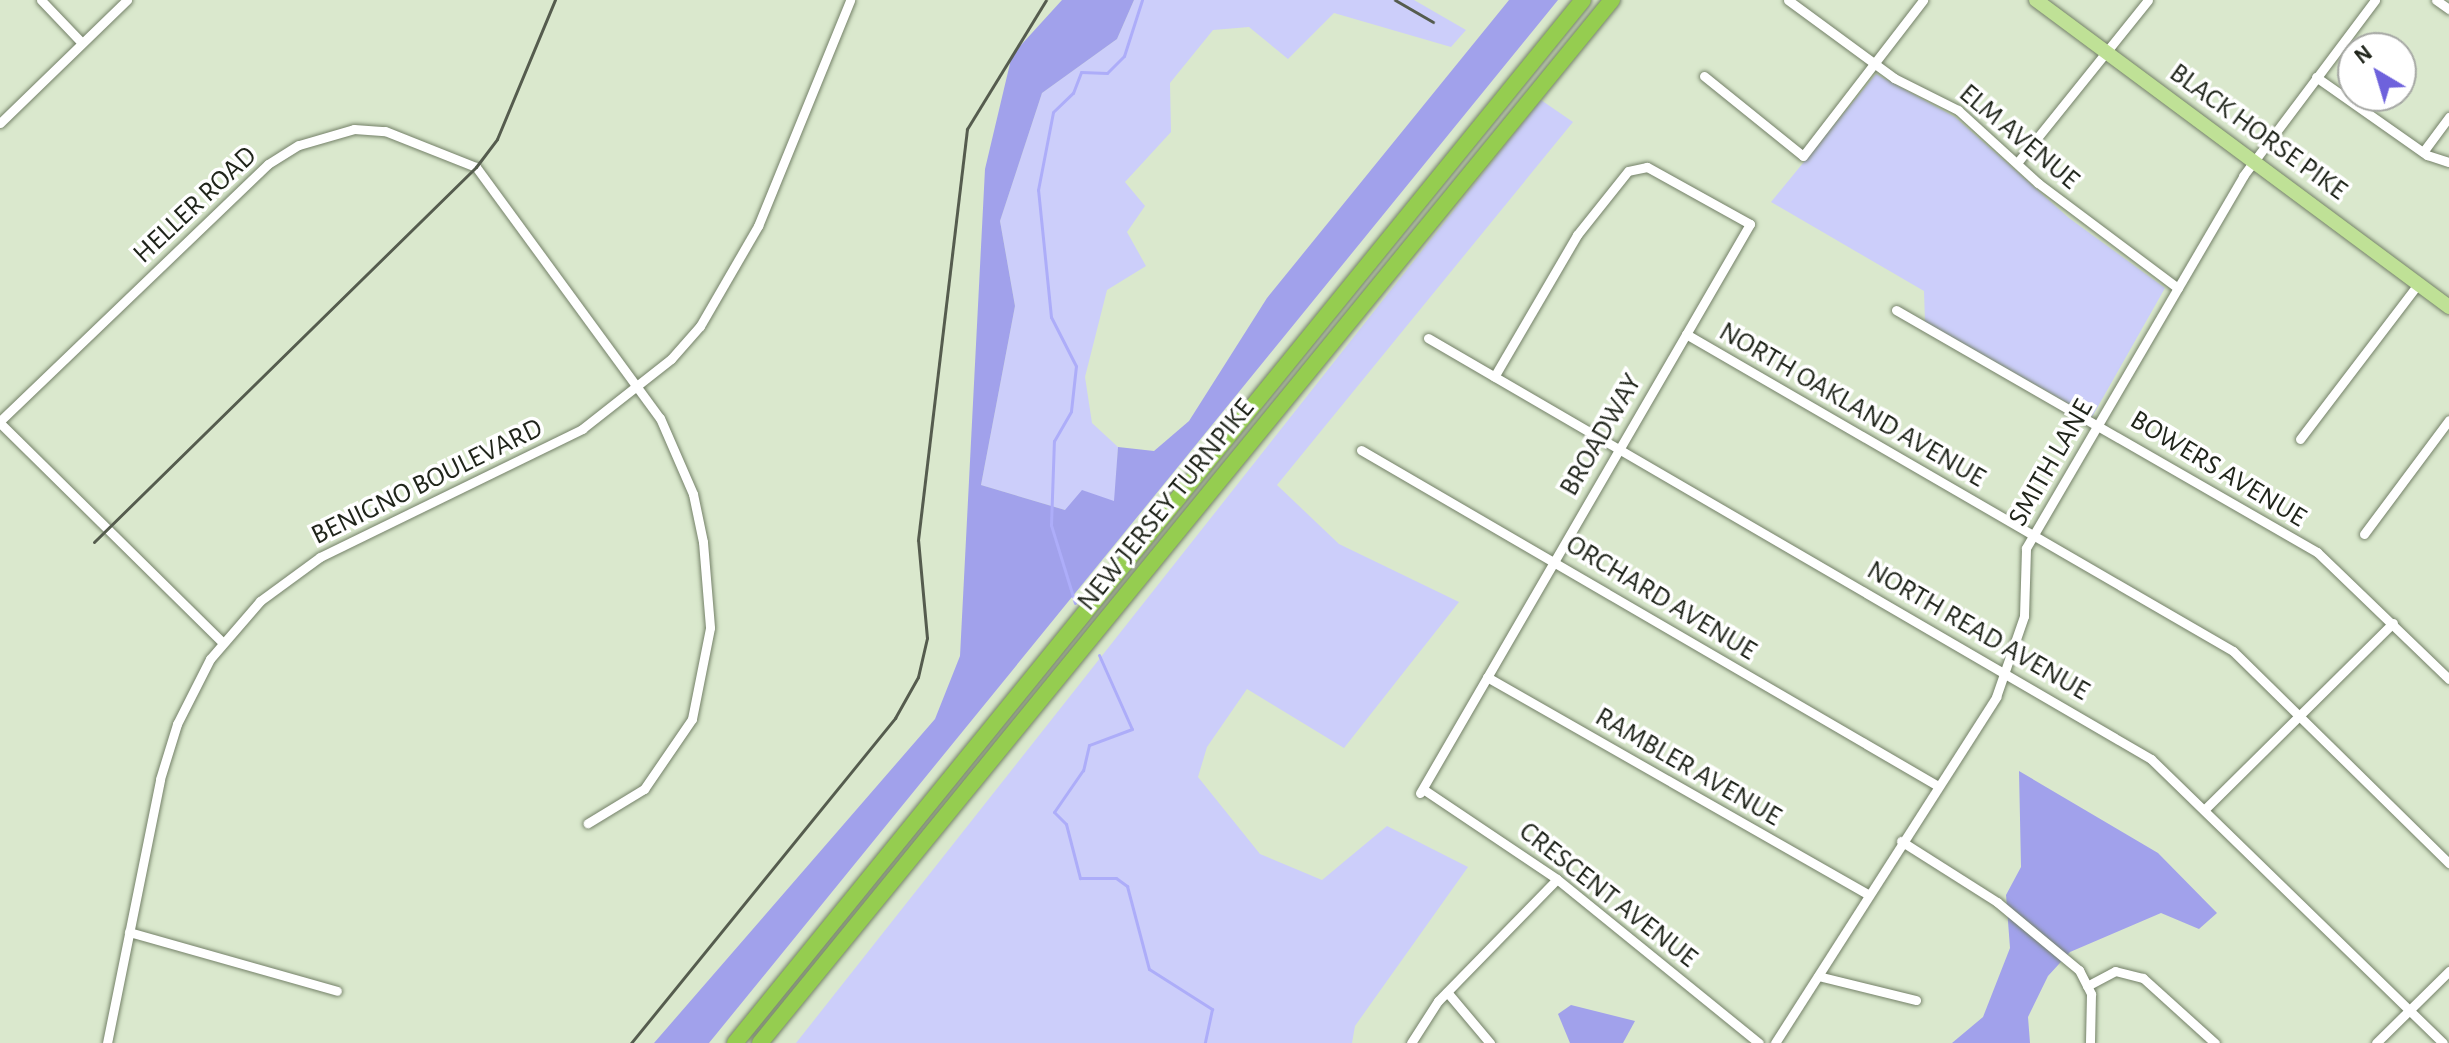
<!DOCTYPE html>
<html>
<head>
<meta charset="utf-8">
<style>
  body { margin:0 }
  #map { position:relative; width:2449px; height:1043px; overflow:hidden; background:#dae8cd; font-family:"Alegreya Sans",sans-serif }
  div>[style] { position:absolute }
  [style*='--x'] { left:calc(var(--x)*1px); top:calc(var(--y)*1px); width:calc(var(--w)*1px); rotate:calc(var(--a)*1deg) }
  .green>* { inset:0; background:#cccefa }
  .forest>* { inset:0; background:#a1a1eb }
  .stream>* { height:3px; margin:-1.5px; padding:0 1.5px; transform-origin:1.5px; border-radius:1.5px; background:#adadf9 }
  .roads { filter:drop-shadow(0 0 2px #748168) drop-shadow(0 0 2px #748168) }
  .minor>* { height:9px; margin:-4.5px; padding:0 4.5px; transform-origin:4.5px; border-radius:4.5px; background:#fff }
  .primary>* { height:14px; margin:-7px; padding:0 7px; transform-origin:7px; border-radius:7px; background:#bfe196 }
  .motorway>* { height:16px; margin:-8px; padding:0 8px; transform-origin:8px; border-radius:8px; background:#95cd50 }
  .rail>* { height:3px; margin:-1.5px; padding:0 1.5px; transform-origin:1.5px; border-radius:1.5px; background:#555c4e }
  span { translate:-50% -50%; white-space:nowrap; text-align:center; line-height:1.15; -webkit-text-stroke:7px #fff; paint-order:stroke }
  .street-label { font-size:28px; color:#20251b }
  .north { position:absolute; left:2337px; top:32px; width:80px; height:80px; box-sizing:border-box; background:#fff; border:2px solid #a6a8a4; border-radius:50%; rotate:322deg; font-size:22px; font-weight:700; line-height:32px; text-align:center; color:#20251b }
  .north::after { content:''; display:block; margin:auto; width:28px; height:36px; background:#6e62dc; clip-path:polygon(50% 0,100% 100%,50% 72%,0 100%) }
</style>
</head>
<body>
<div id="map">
  <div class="green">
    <div style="clip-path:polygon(1134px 0,1414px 0,1466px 30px,1451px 47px,1334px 13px,1288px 59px,1249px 27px,1213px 30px,1170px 83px,1171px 132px,1125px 182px,1145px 206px,1127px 232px,1146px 266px,1107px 290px,1085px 377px,1092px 423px,1118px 447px,1115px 502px,1065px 510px,981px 485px,1015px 306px,1000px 221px,1042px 93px,1117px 39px)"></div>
    <div style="clip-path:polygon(1876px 74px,1955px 117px,2069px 218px,2165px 288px,2092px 417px,1925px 322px,1924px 291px,1771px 202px)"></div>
    <div style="clip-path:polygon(1541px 100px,1573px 122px,1277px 485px,1339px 544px,1459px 602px,1344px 748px,1247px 689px,1207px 747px,1198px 777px,1260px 854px,1322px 880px,1387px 826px,1468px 867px,1355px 1026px,1352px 1043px,796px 1043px)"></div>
  </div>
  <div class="forest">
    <div style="clip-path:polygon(1062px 0,1134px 0,1117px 39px,1042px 93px,1000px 221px,1015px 306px,981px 485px,1065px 510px,1082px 490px,1114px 501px,1118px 447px,1154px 451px,1189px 421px,1267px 298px,1509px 0,1558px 0,709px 1043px,654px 1043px,935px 719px,960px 656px,985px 169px,1012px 55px)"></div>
    <div style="clip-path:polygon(2019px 771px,2158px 853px,2217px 913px,2199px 929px,2161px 913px,2070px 952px,2048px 976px,2028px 1017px,2030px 1043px,1952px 1043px,1983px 1017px,2010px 948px,2006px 895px,2021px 867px)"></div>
    <div style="clip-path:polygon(1571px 1005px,1635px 1021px,1623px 1043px,1570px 1043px,1558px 1014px)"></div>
  </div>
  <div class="stream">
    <div style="--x:1075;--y:603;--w:82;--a:-107.1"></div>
    <div style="--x:1051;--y:525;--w:84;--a:-88"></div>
    <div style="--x:1054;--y:441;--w:34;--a:-60"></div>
    <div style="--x:1071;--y:411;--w:45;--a:-83.7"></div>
    <div style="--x:1076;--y:366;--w:55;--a:-117"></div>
    <div style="--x:1051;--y:317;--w:128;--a:-95.8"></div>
    <div style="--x:1038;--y:190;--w:79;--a:-79.1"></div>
    <div style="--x:1053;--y:112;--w:28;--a:-44"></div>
    <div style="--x:1073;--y:93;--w:22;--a:-69"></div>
    <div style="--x:1081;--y:72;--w:26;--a:2"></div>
    <div style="--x:1107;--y:73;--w:24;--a:-45"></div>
    <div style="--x:1124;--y:56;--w:59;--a:-72.2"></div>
    <div style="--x:1099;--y:655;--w:81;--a:66"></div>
    <div style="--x:1132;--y:729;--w:46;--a:159.6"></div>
    <div style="--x:1089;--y:745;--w:26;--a:103"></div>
    <div style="--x:1083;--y:770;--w:51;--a:124.6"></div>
    <div style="--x:1054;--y:812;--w:17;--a:45"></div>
    <div style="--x:1066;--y:824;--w:56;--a:75.5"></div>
    <div style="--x:1080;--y:878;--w:36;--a:0"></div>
    <div style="--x:1116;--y:878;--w:14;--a:36"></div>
    <div style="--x:1127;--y:886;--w:86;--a:75.2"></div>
    <div style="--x:1149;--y:969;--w:75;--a:32.4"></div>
    <div style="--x:1212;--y:1009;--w:35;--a:102"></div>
  </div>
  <div class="roads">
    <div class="minor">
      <div style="--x:41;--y:0;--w:59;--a:46.4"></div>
      <div style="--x:1788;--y:0;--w:132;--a:36.3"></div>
      <div style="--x:1894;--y:78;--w:72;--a:26.6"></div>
      <div style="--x:1958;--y:110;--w:108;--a:42.4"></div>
      <div style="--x:2038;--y:183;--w:175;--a:36.9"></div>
      <div style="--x:2436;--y:0;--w:16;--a:35"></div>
      <div style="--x:1704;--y:76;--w:127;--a:38.9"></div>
      <div style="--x:1803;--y:156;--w:197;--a:-52.4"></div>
      <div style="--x:2316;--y:77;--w:136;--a:35.1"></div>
      <div style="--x:2427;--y:155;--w:23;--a:18"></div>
      <div style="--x:0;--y:123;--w:177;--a:-44.1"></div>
      <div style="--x:2423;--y:152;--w:44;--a:-53.4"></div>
      <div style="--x:2017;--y:163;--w:209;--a:-51.2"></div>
      <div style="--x:1896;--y:310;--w:486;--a:29.9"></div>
      <div style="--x:2317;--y:552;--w:183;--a:43.9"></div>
      <div style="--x:1686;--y:334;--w:632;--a:30.09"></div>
      <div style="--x:2233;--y:651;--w:303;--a:44.5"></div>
      <div style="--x:1428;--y:338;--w:837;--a:30.21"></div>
      <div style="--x:2151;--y:759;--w:407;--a:44.2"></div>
      <div style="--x:0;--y:421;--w:371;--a:-43.8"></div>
      <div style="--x:268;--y:164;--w:36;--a:-32"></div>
      <div style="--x:299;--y:145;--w:57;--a:-16.2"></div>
      <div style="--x:354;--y:129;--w:31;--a:4"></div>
      <div style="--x:385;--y:131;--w:98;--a:21.6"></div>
      <div style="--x:476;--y:167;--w:311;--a:53.8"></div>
      <div style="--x:660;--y:418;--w:83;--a:66.5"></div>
      <div style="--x:693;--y:494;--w:49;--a:78.2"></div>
      <div style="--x:703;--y:542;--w:86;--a:85.3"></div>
      <div style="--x:710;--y:628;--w:93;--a:101.2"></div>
      <div style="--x:692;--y:719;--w:85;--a:124.4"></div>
      <div style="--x:644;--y:789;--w:66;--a:148.7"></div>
      <div style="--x:0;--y:423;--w:313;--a:44.6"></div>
      <div style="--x:2300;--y:439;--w:195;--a:-52.7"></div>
      <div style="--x:1361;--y:450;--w:668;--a:30.21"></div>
      <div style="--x:2364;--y:534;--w:142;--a:-53.3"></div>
      <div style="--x:1487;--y:677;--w:438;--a:29.7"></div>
      <div style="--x:1423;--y:789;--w:161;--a:33.9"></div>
      <div style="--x:1557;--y:879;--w:260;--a:39.1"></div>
      <div style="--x:1420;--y:793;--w:658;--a:-59.89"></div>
      <div style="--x:1750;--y:224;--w:118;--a:-151"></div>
      <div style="--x:1647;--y:167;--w:19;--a:168"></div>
      <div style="--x:1628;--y:171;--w:82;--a:128.6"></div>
      <div style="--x:1577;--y:235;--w:164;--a:120.3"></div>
      <div style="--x:2206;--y:808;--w:263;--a:-44.7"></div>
      <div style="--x:1901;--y:841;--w:114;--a:32.4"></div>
      <div style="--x:1997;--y:902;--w:107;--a:39.7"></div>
      <div style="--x:2079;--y:970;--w:27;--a:63"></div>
      <div style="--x:2091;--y:994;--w:49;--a:91.2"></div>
      <div style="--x:129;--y:932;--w:216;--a:15.8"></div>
      <div style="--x:1818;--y:976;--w:101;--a:13.8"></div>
      <div style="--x:2087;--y:986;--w:32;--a:-28"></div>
      <div style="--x:2115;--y:971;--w:29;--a:14"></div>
      <div style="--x:2143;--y:978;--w:97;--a:42.1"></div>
      <div style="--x:1447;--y:992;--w:67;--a:49.9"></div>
      <div style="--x:107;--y:1043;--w:269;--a:-78.6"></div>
      <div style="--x:160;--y:779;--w:58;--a:-72.8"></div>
      <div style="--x:177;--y:724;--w:73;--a:-63.1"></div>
      <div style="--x:210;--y:659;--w:77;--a:-49.2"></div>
      <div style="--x:260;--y:601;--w:74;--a:-36.3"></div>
      <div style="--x:320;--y:557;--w:292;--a:-26"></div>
      <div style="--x:582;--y:429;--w:113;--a:-38.2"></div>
      <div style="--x:671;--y:359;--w:44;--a:-48.7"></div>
      <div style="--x:700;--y:326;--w:116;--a:-59.9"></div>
      <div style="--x:758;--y:226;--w:244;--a:-67.8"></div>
      <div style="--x:1411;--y:1043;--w:50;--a:-57.3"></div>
      <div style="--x:1438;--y:1001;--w:170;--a:-45.7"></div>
      <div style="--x:1775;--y:1043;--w:411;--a:-57.4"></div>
      <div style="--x:1996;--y:697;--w:86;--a:-70.9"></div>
      <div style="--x:2024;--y:616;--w:68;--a:-88.3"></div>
      <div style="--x:2026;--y:548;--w:431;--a:-59.7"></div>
      <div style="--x:2243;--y:176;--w:220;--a:-53.1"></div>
      <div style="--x:2376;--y:1043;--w:103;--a:-44.6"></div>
    </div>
    <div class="primary">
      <div style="--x:2036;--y:0;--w:515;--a:36.62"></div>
    </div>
    <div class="motorway">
      <div style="--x:735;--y:1043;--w:1344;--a:-50.89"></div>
      <div style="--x:760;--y:1043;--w:1347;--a:-50.76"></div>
    </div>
  </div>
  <div class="rail">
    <div style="--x:1395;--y:0;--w:44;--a:30.1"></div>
    <div style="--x:94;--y:542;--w:535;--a:-44.47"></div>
    <div style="--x:476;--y:167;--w:35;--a:-53"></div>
    <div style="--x:497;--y:139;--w:151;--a:-67.4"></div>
    <div style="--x:631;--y:1043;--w:419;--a:-50.9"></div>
    <div style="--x:895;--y:718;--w:47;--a:-60.7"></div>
    <div style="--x:918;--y:677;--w:40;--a:-77"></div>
    <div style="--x:927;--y:638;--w:98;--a:-95.2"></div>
    <div style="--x:918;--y:540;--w:414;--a:-83.2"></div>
    <div style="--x:967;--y:129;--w:151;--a:-58.5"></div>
  </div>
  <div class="street-label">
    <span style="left:2258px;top:132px;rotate:36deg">BLACK HORSE PIKE</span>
    <span style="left:2019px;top:137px;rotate:40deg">ELM AVENUE</span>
    <span style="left:195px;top:205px;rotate:-43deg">HELLER ROAD</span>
    <span style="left:1852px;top:405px;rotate:30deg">NORTH OAKLAND AVENUE</span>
    <span style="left:1601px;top:435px;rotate:-60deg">BROADWAY</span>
    <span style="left:2051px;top:463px;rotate:-60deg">SMITH LANE</span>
    <span style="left:2218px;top:469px;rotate:31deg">BOWERS AVENUE</span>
    <span style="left:427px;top:482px;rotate:-26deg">BENIGNO BOULEVARD</span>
    <span style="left:1166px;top:505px;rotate:-51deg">NEW JERSEY TURNPIKE</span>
    <span style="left:1661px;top:598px;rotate:31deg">ORCHARD AVENUE</span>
    <span style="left:1978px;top:631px;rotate:30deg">NORTH READ AVENUE</span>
    <span style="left:1688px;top:767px;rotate:30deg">RAMBLER AVENUE</span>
    <span style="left:1608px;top:895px;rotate:38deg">CRESCENT AVENUE</span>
  </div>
  <div class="north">N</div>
</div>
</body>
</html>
